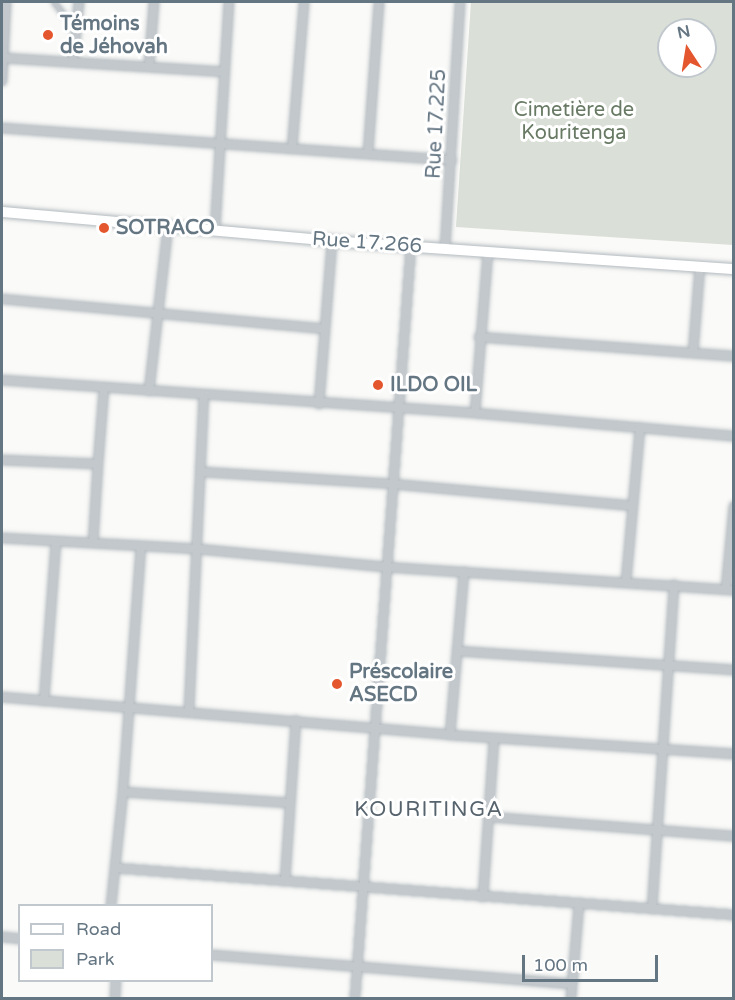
<!DOCTYPE html>
<html>
<head>
<meta charset="utf-8">
<style>
  body { margin:0 }
  #map { position:relative; width:735px; height:1000px; overflow:hidden; background:#fafaf8; font-family:"Varela Round",sans-serif }
  div>[style] { position:absolute }
  [style*='--x'] { left:calc(var(--x)*1px); top:calc(var(--y)*1px); width:calc(var(--w)*1px); rotate:calc(var(--a)*1deg) }
  .green>* { inset:0; background:#dadfd7 }
  .roads { filter:drop-shadow(0 0 2px #b3babf) drop-shadow(0 0 2px #b3babf) }
  .service>* { height:4px; margin:-2px; padding:0 2px; transform-origin:2px; border-radius:2px; background:#c3c8cc }
  .minor>* { height:8px; margin:-4px; padding:0 4px; transform-origin:4px; border-radius:4px; background:#c3c8cc }
  .secondary>* { height:10px; margin:-5px; padding:0 5px; transform-origin:5px; border-radius:5px; background:#fff }
  .dots>* { width:16px; height:16px; translate:-50% -50%; box-sizing:border-box; border:3px solid #fff; border-radius:50% }
  span { translate:-50% -50%; white-space:nowrap; text-align:center; line-height:1.15; -webkit-text-stroke:6px #fff; paint-order:stroke }
  .poi-label { font-size:20px; color:#657683; font-weight:700 }
  .left { translate:0 -50%; text-align:left }
  .park-label { font-size:20px; color:#687a64 }
  .street-label { font-size:20px; color:#657683 }
  .neighbourhood-label { font-size:21px; color:#57646e; letter-spacing:1.5px }
  .frame { position:absolute; inset:0; border:3px solid #657683; pointer-events:none }
  .legend { position:absolute; left:18px; top:904px; width:195px; height:78px; box-sizing:border-box; background:#fff; border:2px solid #c1c8cd; margin:0; padding:8px 10px; list-style:none; font-size:18px; color:#657683 }
  .legend li { display:flex; align-items:center; gap:12px; height:30px }
  .legend b { width:30px; border:2px solid #c1c8cd }
  .north { position:absolute; left:657px; top:18px; width:60px; height:60px; box-sizing:border-box; background:#fff; border:2px solid #c1c8cd; border-radius:50%; rotate:348deg; font-size:16px; font-weight:700; line-height:24px; text-align:center; color:#657683 }
  .north::after { content:''; display:block; margin:auto; width:21px; height:27px; background:#e4572e; clip-path:polygon(50% 0,100% 100%,50% 72%,0 100%) }
  .scale { position:absolute; left:522px; top:955px; width:136px; height:27px; box-sizing:border-box; border:3px solid #657683; border-top:0; padding-left:8px; font-size:18px; line-height:21px; white-space:nowrap; color:#657683; -webkit-text-stroke:4px #fff; paint-order:stroke }
</style>
</head>
<body>
<div id="map">
  <div class="green">
    <div style="clip-path:polygon(evenodd,471px 2px,733px 2px,733px 245px,456px 227px,471px 2px,669px 30px,705px 30px,705px 66px,669px 66px,669px 30px)"></div>
  </div>
  <div class="roads">
    <div class="service">
      <div style="--x:54;--y:2;--w:18;--a:52"></div>
    </div>
    <div class="minor">
      <div style="--x:3;--y:58;--w:220;--a:3.6"></div>
      <div style="--x:73;--y:62;--w:60;--a:-84.3"></div>
      <div style="--x:149;--y:66;--w:64;--a:-85.5"></div>
      <div style="--x:2;--y:81;--w:79;--a:-87.1"></div>
      <div style="--x:2;--y:128;--w:451;--a:4.1"></div>
      <div style="--x:292;--y:149;--w:147;--a:-85.3"></div>
      <div style="--x:368;--y:153;--w:151;--a:-85.8"></div>
      <div style="--x:215;--y:230;--w:228;--a:-86.5"></div>
      <div style="--x:445;--y:249;--w:247;--a:-86.5"></div>
      <div style="--x:2;--y:299;--w:324;--a:5.3"></div>
      <div style="--x:479;--y:337;--w:256;--a:4.3"></div>
      <div style="--x:693;--y:353;--w:87;--a:-85.4"></div>
      <div style="--x:2;--y:380;--w:474;--a:4"></div>
      <div style="--x:475;--y:413;--w:260;--a:5.1"></div>
      <div style="--x:149;--y:391;--w:166;--a:-83.4"></div>
      <div style="--x:319;--y:404;--w:164;--a:-85.4"></div>
      <div style="--x:475;--y:413;--w:162;--a:-85.4"></div>
      <div style="--x:2;--y:460;--w:96;--a:2.4"></div>
      <div style="--x:98;--y:464;--w:77;--a:-85.5"></div>
      <div style="--x:203;--y:472;--w:189;--a:3.6"></div>
      <div style="--x:392;--y:484;--w:241;--a:5.2"></div>
      <div style="--x:2;--y:538;--w:196;--a:3.2"></div>
      <div style="--x:198;--y:549;--w:188;--a:5.5"></div>
      <div style="--x:385;--y:567;--w:350;--a:3.8"></div>
      <div style="--x:93;--y:543;--w:79;--a:-86.4"></div>
      <div style="--x:141;--y:546;--w:247;--a:94.2"></div>
      <div style="--x:123;--y:792;--w:167;--a:3.8"></div>
      <div style="--x:626;--y:582;--w:155;--a:-84.8"></div>
      <div style="--x:726;--y:589;--w:83;--a:-84.5"></div>
      <div style="--x:457;--y:651;--w:278;--a:3.9"></div>
      <div style="--x:2;--y:697;--w:450;--a:4.8"></div>
      <div style="--x:450;--y:735;--w:285;--a:3.8"></div>
      <div style="--x:44;--y:701;--w:160;--a:-85.7"></div>
      <div style="--x:189;--y:710;--w:315;--a:-87.3"></div>
      <div style="--x:450;--y:735;--w:164;--a:-85.1"></div>
      <div style="--x:490;--y:817;--w:245;--a:4.5"></div>
      <div style="--x:115;--y:868;--w:621;--a:4.34"></div>
      <div style="--x:285;--y:881;--w:161;--a:-86.1"></div>
      <div style="--x:483;--y:897;--w:159;--a:-86"></div>
      <div style="--x:111;--y:906;--w:115;--a:-84"></div>
      <div style="--x:652;--y:909;--w:325;--a:-86.1"></div>
      <div style="--x:2;--y:937;--w:18;--a:6"></div>
      <div style="--x:212;--y:955;--w:361;--a:4.6"></div>
      <div style="--x:115;--y:998;--w:18;--a:-87"></div>
      <div style="--x:355;--y:998;--w:753;--a:-85.74"></div>
      <div style="--x:571;--y:998;--w:94;--a:-85.1"></div>
    </div>
    <div class="secondary">
      <div style="--x:2;--y:212;--w:331;--a:5"></div>
      <div style="--x:332;--y:241;--w:403;--a:4"></div>
    </div>
  </div>
  <div class="dots">
    <div style="left:48px;top:35px;background:#e4572e"></div>
    <div style="left:104px;top:228px;background:#e4572e"></div>
    <div style="left:378px;top:385px;background:#e4572e"></div>
    <div style="left:337px;top:684px;background:#e4572e"></div>
  </div>
  <div class="poi-label">
    <span class="left" style="left:60px;top:36px">Témoins<br>de Jéhovah</span>
    <span class="left" style="left:116px;top:228px">SOTRACO</span>
    <span class="left" style="left:390px;top:385px">ILDO OIL</span>
    <span class="left" style="left:349px;top:684px">Préscolaire<br>ASECD</span>
  </div>
  <div class="park-label">
    <span style="left:574px;top:122px">Cimetière de<br>Kouritenga</span>
  </div>
  <div class="street-label">
    <span style="left:437px;top:124px;rotate:-87deg">Rue 17.225</span>
    <span style="left:367px;top:243px;rotate:4deg">Rue 17.266</span>
  </div>
  <div class="neighbourhood-label">
    <span style="left:429px;top:810px">KOURITINGA</span>
  </div>
  <div class="frame"></div>
  <ul class="legend">
  <li><b style="height:8px;background:#fff"></b>Road</li>
  <li><b style="height:16px;background:#dadfd7"></b>Park</li>
  </ul>
  <div class="north">N</div>
  <div class="scale">100 m</div>
</div>
</body>
</html>
